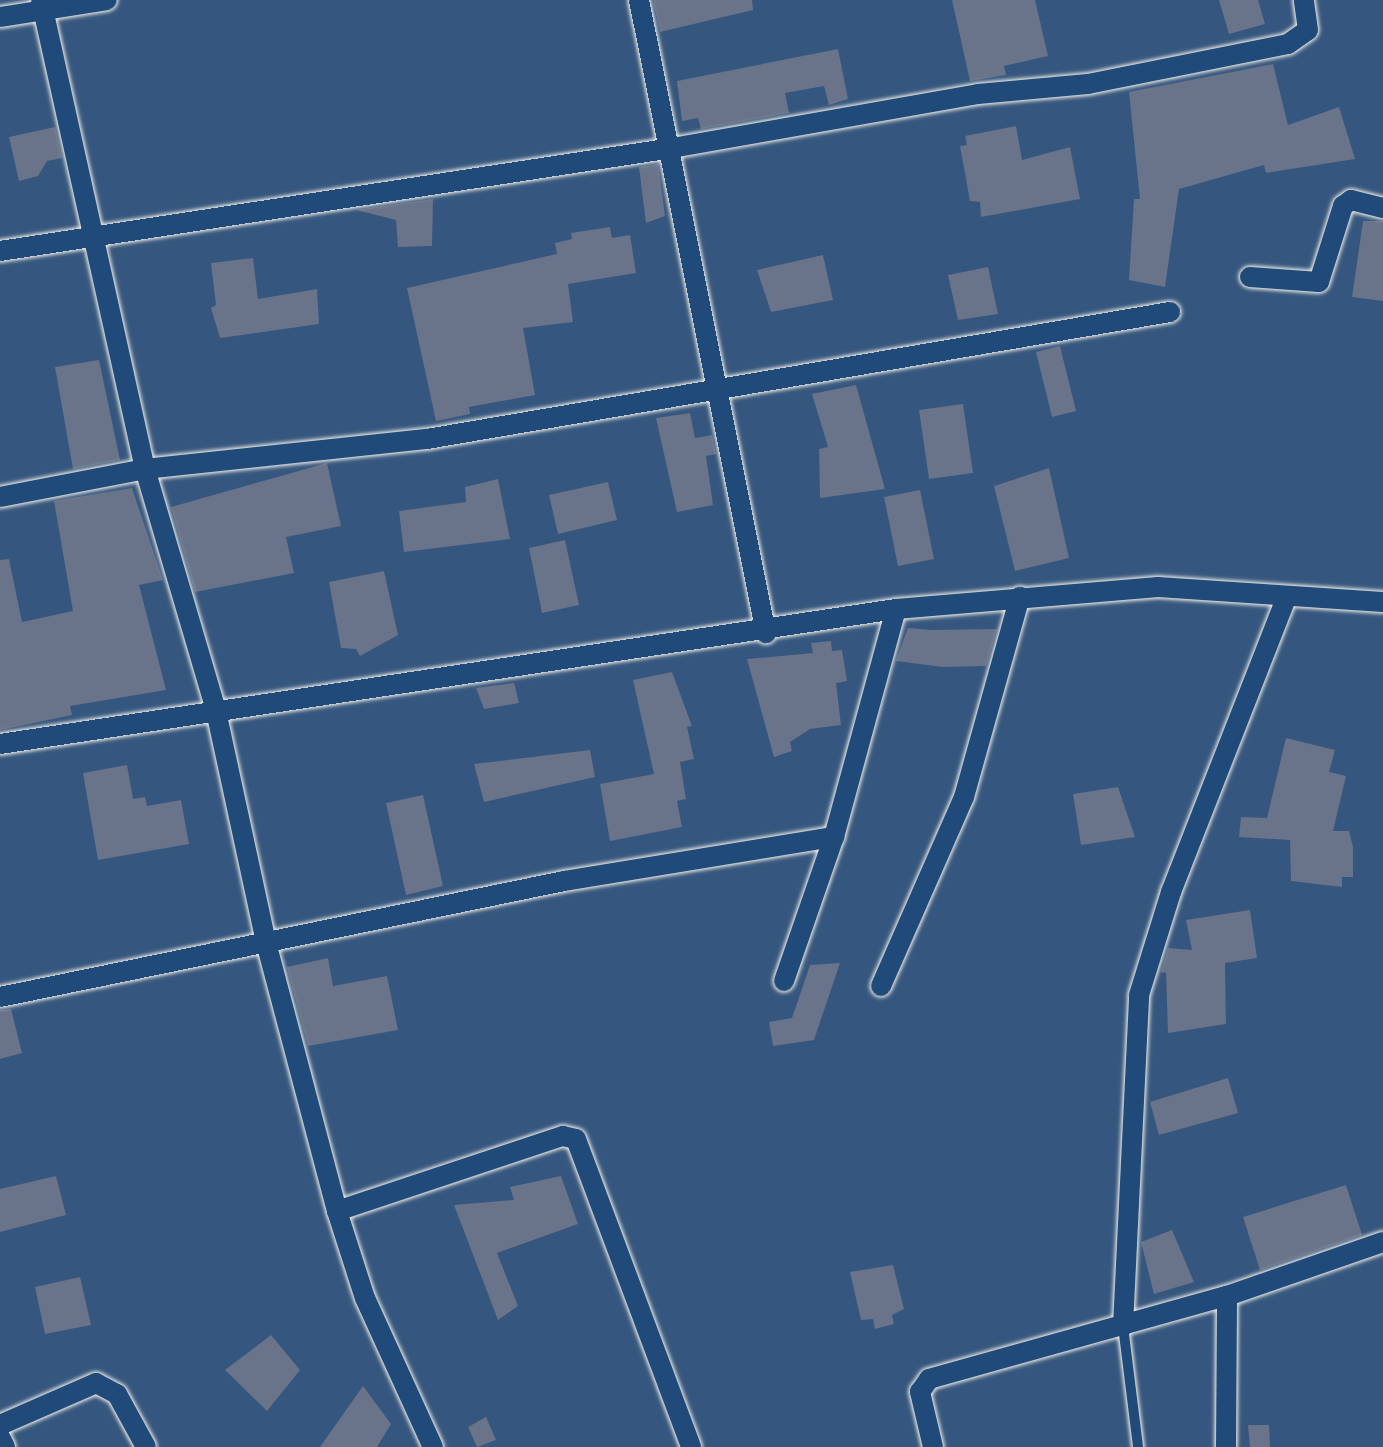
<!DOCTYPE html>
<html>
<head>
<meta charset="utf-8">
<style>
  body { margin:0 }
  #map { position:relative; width:1383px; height:1447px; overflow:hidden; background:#35567e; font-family:Delius,sans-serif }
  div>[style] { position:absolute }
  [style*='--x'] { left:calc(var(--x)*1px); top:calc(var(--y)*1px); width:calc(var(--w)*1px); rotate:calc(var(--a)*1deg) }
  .building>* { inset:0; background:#697389 }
  .roads { filter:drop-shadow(0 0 2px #f4f1e8) drop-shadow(0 0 2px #f4f1e8) }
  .service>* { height:10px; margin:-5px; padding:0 5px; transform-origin:5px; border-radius:5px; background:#1f4a7a }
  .minor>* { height:20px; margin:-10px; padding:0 10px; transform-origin:10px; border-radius:10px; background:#1f4a7a }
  span { translate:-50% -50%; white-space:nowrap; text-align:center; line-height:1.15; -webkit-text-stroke:10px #1f4a7a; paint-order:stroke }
</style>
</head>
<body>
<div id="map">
  <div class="building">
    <div style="clip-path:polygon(653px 0,752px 0,753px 10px,660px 32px)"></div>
    <div style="clip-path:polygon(952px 0,1035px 0,1048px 56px,1004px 66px,1006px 75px,970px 81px)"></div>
    <div style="clip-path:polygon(1219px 0,1258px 0,1265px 24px,1229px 34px)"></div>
    <div style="clip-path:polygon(838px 49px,848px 99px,829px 105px,824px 86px,785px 93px,789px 113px,701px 129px,698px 118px,682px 121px,677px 81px)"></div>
    <div style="clip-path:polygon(1273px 64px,1288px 125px,1339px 107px,1355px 159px,1266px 173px,1264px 165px,1179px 189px,1165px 287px,1129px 280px,1134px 199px,1140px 199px,1129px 92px)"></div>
    <div style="clip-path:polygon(1016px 126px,1022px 160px,1070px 147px,1080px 199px,981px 217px,980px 202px,970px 201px,960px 146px,967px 145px,965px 136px)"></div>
    <div style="clip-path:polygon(55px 127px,62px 158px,47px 161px,38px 176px,19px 181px,9px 137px)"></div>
    <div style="clip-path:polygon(658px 164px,665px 216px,646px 223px,639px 167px)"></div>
    <div style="clip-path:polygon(433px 199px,432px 246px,398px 247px,396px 220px,356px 210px)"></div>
    <div style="clip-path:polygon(1363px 221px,1383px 221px,1383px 301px,1352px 297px)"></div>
    <div style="clip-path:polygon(610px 227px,612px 238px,630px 235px,636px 273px,568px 284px,573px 322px,523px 328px,535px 395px,469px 407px,470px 414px,436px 421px,407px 288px,557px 254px,555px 243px,572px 239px,571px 233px)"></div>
    <div style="clip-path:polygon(823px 255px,833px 300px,771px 312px,757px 270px)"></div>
    <div style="clip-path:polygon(253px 258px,258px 299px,317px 289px,319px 324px,220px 338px,211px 308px,216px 305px,211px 263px)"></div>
    <div style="clip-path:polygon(988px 267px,998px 314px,958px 320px,948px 275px)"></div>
    <div style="clip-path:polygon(1060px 346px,1076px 411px,1052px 417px,1036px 352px)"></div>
    <div style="clip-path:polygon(99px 360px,120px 460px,73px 469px,55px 367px)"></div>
    <div style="clip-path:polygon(856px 385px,885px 489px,820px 498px,819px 449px,828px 447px,812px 394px)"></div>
    <div style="clip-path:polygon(963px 404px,973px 473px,929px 479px,919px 410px)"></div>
    <div style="clip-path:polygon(690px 413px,695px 438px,712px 435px,716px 454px,706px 456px,713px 505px,677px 512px,656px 418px)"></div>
    <div style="clip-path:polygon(327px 463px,341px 526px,286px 537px,294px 573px,195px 592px,171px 507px)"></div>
    <div style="clip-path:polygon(1049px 468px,1069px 558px,1015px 571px,994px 486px)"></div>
    <div style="clip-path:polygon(498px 479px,510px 539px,404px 552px,399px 511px,466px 502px,465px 487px)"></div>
    <div style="clip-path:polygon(608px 482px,617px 520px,558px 534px,549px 495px)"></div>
    <div style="clip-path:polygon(132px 488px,163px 580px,139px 585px,166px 690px,70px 706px,72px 715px,0 730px,0 560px,9px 559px,22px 622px,73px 611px,54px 501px)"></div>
    <div style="clip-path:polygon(920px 490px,934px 559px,898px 566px,884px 497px)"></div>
    <div style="clip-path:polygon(565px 540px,579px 605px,542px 613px,529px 548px)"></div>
    <div style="clip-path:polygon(384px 571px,398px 635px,360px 656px,356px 649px,341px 648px,329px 582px)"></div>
    <div style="clip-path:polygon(908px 628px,931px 630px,997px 629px,986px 666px,943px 667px,896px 661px)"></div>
    <div style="clip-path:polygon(831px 641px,832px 651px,842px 650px,847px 681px,836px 683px,841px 725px,810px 729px,790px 742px,792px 751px,774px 757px,747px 659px,813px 653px,811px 643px)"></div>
    <div style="clip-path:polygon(672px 672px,692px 726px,687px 727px,694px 759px,680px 762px,686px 799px,677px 801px,682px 827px,610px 841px,600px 784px,654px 774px,633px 680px)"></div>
    <div style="clip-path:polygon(514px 683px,519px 703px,484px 709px,476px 688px)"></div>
    <div style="clip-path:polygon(1286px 738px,1335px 750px,1329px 772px,1346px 776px,1333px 831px,1349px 831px,1353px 847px,1353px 877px,1342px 877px,1342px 887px,1291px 881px,1290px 840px,1239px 837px,1241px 817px,1267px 818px)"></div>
    <div style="clip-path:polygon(590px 750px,595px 777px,484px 802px,474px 764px)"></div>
    <div style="clip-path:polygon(127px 765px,133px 799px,145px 797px,147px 806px,181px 800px,189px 844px,98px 860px,83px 773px)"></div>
    <div style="clip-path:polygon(1118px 787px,1135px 837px,1081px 845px,1073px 794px)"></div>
    <div style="clip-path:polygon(423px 795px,443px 886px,406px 895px,386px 803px)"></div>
    <div style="clip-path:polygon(1250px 910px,1257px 958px,1225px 963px,1226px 1024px,1168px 1033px,1166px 973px,1161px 972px,1168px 948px,1192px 950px,1186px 920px)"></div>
    <div style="clip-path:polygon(328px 958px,333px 986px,387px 976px,398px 1030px,308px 1046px,287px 967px)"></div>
    <div style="clip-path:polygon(840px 963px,814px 1040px,773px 1046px,769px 1022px,792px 1018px,810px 965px)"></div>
    <div style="clip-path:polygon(11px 1009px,22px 1053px,0 1059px,0 1010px)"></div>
    <div style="clip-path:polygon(1228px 1078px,1238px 1113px,1159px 1135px,1150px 1102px)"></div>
    <div style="clip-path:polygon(56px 1176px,66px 1215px,0 1232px,0 1189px)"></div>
    <div style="clip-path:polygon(561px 1176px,578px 1224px,497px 1253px,518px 1306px,498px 1320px,454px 1205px,514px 1200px,510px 1187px)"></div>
    <div style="clip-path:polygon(1346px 1185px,1362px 1235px,1260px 1270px,1243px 1217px)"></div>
    <div style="clip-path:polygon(1172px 1230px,1194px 1282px,1154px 1294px,1141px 1242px)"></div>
    <div style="clip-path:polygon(893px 1265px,904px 1309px,892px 1315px,894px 1324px,875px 1329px,873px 1319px,861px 1320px,850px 1272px)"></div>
    <div style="clip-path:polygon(80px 1277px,91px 1325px,45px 1334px,35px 1287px)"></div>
    <div style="clip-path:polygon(271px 1335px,300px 1370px,267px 1411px,225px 1370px)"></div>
    <div style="clip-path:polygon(363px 1386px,391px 1424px,377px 1447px,320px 1447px)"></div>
    <div style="clip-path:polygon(486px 1417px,496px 1440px,477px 1447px,468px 1427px)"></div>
    <div style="clip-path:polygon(1248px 1425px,1269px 1425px,1270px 1447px,1250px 1447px)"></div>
  </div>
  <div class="roads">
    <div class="service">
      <div style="--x:1123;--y:1326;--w:122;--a:82.9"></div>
    </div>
    <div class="minor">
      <div style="--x:41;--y:0;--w:480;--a:77.5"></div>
      <div style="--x:145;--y:469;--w:252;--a:73.6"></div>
      <div style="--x:216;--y:711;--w:240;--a:77.8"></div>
      <div style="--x:267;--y:946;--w:274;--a:75.2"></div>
      <div style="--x:337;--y:1211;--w:91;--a:72.2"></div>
      <div style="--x:365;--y:1298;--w:164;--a:65.5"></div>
      <div style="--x:639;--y:0;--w:646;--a:78.66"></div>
      <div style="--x:0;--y:17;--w:108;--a:-9"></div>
      <div style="--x:0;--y:251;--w:680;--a:-8.71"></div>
      <div style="--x:672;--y:148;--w:311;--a:-10"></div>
      <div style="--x:978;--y:94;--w:110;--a:-5.2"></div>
      <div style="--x:1088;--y:84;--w:204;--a:-11.3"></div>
      <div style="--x:1288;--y:44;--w:24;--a:-35"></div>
      <div style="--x:1308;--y:30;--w:30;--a:-98"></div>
      <div style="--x:1250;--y:277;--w:69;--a:4.1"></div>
      <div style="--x:1319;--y:282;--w:80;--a:-72.5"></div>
      <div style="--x:1343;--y:206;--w:10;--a:-37"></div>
      <div style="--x:1351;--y:200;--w:33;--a:14"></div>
      <div style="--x:0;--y:497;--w:148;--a:-10.9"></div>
      <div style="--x:145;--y:469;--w:284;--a:-6.1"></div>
      <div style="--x:427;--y:439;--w:754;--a:-9.7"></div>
      <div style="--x:0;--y:744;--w:906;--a:-8.57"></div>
      <div style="--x:896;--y:609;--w:263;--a:-4.8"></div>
      <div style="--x:1158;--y:587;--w:225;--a:3.8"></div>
      <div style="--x:784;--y:981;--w:152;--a:-70.9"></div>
      <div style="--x:834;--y:837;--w:236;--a:-74.8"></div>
      <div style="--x:881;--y:986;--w:206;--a:-66.3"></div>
      <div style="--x:964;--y:797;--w:208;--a:-74.4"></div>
      <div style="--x:0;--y:997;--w:576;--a:-11.62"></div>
      <div style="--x:564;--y:881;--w:274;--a:-9.3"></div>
      <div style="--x:337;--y:1211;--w:238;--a:-18.4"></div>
      <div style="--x:563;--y:1136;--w:13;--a:13"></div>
      <div style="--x:576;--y:1139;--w:329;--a:69.5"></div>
      <div style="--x:1123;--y:1326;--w:331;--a:-87.2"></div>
      <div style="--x:1139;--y:995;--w:108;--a:-72.7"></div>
      <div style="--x:1171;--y:892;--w:316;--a:-68.6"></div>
      <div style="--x:0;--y:1425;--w:105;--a:-23.6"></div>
      <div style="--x:96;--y:1383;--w:24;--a:28"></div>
      <div style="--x:117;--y:1394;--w:60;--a:61.3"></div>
      <div style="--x:0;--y:1437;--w:11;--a:63"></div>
      <div style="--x:933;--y:1447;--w:57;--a:-103.3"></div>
      <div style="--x:920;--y:1392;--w:16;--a:-55"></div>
      <div style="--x:929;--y:1379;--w:309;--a:-15.6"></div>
      <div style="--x:1227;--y:1296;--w:165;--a:-19.1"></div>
      <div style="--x:1226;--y:1447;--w:151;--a:-89.6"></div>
    </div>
  </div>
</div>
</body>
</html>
